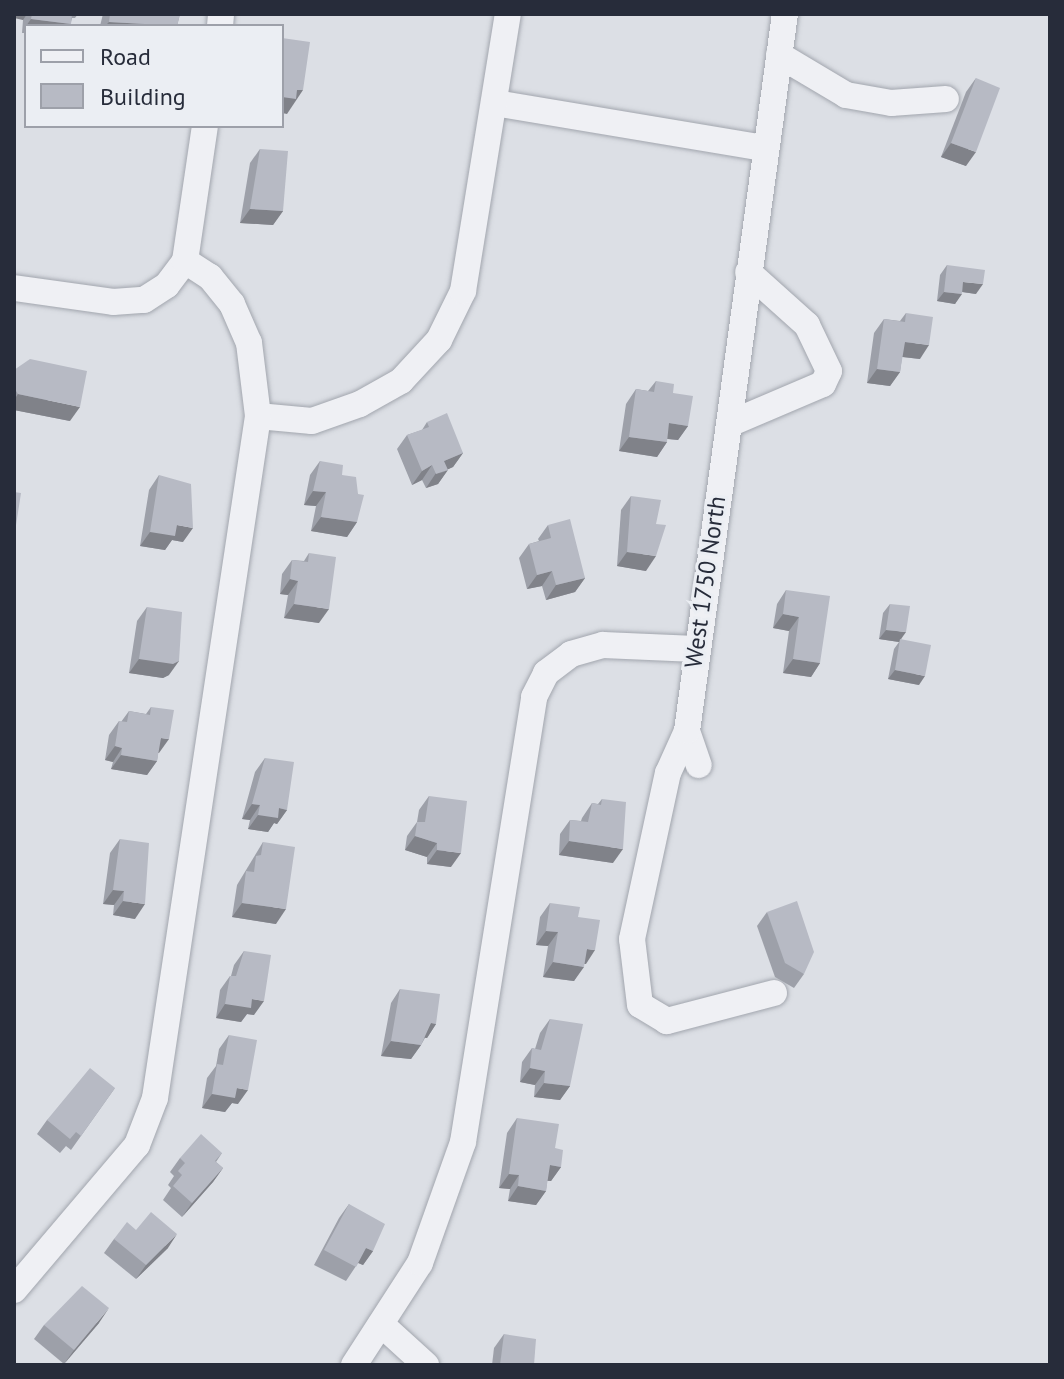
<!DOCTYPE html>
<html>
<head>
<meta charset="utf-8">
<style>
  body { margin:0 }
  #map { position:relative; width:1064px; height:1379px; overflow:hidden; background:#dcdfe5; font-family:"PT Sans",sans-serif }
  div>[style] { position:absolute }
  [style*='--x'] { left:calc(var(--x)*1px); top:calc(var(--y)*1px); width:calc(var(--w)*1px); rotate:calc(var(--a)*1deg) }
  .roads { filter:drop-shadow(0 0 2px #a2a6ae) drop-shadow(0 0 2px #a2a6ae) }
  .minor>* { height:26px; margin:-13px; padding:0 13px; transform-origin:13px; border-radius:13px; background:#eff0f4 }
  .wall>* { inset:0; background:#9da0a9 }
  .shaded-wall>* { inset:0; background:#808289 }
  .building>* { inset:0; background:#b7bac4 }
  span { translate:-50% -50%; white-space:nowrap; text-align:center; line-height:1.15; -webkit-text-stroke:6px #ebeef3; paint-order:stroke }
  .street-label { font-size:24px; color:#272c3a }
  .frame { position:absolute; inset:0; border:16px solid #272c3a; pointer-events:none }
  .legend { position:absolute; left:24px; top:24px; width:260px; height:104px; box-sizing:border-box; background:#ebeef3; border:2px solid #9da0a9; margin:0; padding:10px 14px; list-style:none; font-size:24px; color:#272c3a }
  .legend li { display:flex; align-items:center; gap:16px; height:40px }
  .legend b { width:40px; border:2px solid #9da0a9 }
</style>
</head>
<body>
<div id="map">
  <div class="roads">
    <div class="minor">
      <div style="--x:220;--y:26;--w:12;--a:-85"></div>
      <div style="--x:779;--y:55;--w:78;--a:30.8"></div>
      <div style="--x:846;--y:95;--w:46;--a:10.1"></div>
      <div style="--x:891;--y:103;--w:55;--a:-4.2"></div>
      <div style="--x:495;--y:103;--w:274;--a:9.5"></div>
      <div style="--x:14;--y:288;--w:100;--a:8"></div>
      <div style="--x:113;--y:302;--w:31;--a:-4"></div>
      <div style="--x:144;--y:300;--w:27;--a:-33"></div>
      <div style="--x:167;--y:285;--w:30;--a:-53"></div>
      <div style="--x:185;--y:261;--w:136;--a:-81.6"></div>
      <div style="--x:258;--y:416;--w:54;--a:5.3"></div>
      <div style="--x:312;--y:421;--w:51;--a:-19.5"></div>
      <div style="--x:360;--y:404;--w:47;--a:-29.3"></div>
      <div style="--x:401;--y:381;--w:56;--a:-47.2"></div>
      <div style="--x:439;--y:340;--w:55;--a:-63.9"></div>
      <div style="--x:463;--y:291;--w:281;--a:-80.8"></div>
      <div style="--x:729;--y:424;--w:102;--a:-23.1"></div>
      <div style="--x:823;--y:384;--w:14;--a:-65"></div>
      <div style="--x:829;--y:371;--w:51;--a:-115.6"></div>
      <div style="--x:807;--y:325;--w:79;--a:-138.1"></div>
      <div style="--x:687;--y:731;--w:36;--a:71"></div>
      <div style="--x:774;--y:993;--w:111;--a:165.3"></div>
      <div style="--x:667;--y:1021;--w:31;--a:-149"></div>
      <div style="--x:640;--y:1005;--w:66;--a:-96.9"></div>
      <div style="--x:632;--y:939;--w:170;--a:-77.8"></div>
      <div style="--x:668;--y:773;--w:46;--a:-65.7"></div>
      <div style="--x:687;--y:731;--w:724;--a:-82.22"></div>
      <div style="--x:14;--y:1290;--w:190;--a:-49.7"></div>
      <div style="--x:137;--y:1145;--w:50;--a:-69"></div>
      <div style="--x:155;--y:1098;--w:690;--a:-81.41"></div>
      <div style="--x:258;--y:416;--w:74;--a:-97"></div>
      <div style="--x:249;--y:343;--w:43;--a:-113.6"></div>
      <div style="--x:232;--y:304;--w:35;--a:-129"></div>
      <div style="--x:210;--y:277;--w:30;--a:-147"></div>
      <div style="--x:381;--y:1324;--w:61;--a:42.3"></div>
      <div style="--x:354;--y:1365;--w:121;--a:-57.1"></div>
      <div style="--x:420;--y:1263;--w:128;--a:-70.4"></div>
      <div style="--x:463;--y:1142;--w:451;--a:-80.9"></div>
      <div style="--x:534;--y:697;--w:27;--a:-63"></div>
      <div style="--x:546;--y:673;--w:31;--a:-37"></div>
      <div style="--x:571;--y:654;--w:33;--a:-16"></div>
      <div style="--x:603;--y:645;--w:93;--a:2.5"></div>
    </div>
  </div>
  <div class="wall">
    <div style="clip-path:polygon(14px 14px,78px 14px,75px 18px,72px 18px,70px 26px,26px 26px,26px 33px,22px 33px,23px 20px)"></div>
    <div style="clip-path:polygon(103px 14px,180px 14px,177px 26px,100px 26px)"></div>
    <div style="clip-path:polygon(976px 78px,966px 166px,941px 157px,966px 92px)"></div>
    <div style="clip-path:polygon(260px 149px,283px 211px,273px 225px,240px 223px,250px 163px)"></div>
    <div style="clip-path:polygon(947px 265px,976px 294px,962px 292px,955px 304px,937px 301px,940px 275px)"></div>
    <div style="clip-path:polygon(906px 313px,920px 359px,902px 357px,900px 372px,890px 386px,867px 383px,874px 333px,884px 319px,900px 321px)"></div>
    <div style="clip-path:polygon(14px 370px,70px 421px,14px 410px)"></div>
    <div style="clip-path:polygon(656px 381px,673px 393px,688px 426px,678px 440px,667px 439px,667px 442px,657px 457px,619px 451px,626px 404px,636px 389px,648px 391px)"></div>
    <div style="clip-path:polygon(427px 422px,463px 453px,453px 467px,448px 469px,438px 484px,426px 488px,422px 480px,412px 485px,397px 449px,407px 435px,422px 430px)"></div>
    <div style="clip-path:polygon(320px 461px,342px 475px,358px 494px,357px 522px,347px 537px,311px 531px,316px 506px,304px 505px,310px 475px)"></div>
    <div style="clip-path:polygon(159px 475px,183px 542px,172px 540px,165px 550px,140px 546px,149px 490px)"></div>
    <div style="clip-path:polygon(631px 496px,646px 571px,617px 566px,621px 510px)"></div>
    <div style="clip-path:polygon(548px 525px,585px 578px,575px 592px,546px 600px,542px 586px,527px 589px,519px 558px,529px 544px,539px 541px,538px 539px)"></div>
    <div style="clip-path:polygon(309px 553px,319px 623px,284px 618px,288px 595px,280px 594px,282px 574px,292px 560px,304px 561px)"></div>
    <div style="clip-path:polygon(786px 590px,820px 663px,811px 677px,783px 673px,789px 631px,773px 628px,777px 604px)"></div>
    <div style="clip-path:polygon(890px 604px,901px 639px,919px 685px,888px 679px,894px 649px,899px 642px,879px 639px,883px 613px)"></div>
    <div style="clip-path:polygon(147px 607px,169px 675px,163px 678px,129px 673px,137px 621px)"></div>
    <div style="clip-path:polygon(151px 707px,159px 753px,158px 753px,157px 761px,147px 775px,111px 769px,113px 762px,105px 760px,109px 735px,119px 721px,121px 722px,129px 711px,146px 714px)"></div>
    <div style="clip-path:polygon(265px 758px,287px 810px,277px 824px,274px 823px,268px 832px,248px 829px,250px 820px,242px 819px,255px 772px)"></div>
    <div style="clip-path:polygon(429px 796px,451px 867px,427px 864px,427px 857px,405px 850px,407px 836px,417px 822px,419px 810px)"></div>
    <div style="clip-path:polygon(602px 799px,613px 863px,559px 855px,560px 834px,570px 820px,581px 821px,582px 818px,592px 803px,598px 804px)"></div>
    <div style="clip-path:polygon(120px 839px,135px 919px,113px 915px,114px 905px,103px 904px,110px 853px)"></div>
    <div style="clip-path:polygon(263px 842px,276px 924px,232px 917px,237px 885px)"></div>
    <div style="clip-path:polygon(550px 903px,586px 964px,584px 964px,574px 981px,543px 977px,548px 946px,536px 945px,540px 917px)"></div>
    <div style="clip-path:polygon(767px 912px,804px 974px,794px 988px,775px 977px,757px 926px)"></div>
    <div style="clip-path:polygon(244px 951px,254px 1015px,247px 1014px,241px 1022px,216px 1018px,220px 990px,230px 976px,231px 976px,234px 965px)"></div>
    <div style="clip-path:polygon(400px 989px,436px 1024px,427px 1038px,425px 1038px,421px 1045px,411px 1059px,381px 1056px,391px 1003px)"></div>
    <div style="clip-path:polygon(550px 1019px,570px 1086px,560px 1100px,534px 1097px,535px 1085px,520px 1082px,522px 1062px,532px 1048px,535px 1049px,540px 1033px)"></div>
    <div style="clip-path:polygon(229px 1035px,238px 1104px,232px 1103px,225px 1112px,202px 1108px,207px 1078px,216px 1066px,219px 1049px)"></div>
    <div style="clip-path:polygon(115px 1088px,71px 1150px,66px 1146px,60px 1153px,37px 1134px,47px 1120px)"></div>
    <div style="clip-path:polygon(517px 1118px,555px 1148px,561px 1167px,551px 1181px,547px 1181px,546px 1191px,536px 1205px,508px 1201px,510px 1189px,499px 1188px,507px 1133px)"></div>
    <div style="clip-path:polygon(222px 1153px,216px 1162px,223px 1168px,213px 1182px,182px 1217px,163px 1200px,171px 1188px,168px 1185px,174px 1176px,170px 1172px,180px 1158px)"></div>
    <div style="clip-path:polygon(349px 1204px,373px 1251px,363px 1265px,358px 1263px,346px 1281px,314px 1265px,339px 1218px)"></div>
    <div style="clip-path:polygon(136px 1230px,168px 1248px,136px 1279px,104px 1253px,114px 1239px)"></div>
    <div style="clip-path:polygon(99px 1323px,64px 1364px,34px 1339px,44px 1325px)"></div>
    <div style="clip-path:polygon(504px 1334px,534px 1365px,492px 1365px,494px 1348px)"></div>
  </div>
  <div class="shaded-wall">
    <div style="clip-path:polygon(14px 14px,27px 14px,23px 20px,14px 18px)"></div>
    <div style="clip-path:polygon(31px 19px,71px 24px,70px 26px,26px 26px)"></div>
    <div style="clip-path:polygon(109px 22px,145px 24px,144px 26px,105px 26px)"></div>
    <div style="clip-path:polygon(297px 90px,303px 90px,287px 114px,282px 113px,282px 97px)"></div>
    <div style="clip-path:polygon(951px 143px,976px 152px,966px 166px,941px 157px)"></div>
    <div style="clip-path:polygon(250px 209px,283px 211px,273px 225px,240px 223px)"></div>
    <div style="clip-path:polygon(963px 282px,983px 284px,976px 294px,956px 291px)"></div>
    <div style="clip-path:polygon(944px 292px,962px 294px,955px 304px,937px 301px)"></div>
    <div style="clip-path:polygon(905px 342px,929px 345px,920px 359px,895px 356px)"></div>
    <div style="clip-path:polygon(877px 369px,900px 372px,890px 386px,867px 383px)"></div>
    <div style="clip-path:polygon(18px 394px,80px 407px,70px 421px,14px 410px,14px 400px)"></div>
    <div style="clip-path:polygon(669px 423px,688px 426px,678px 440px,660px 438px)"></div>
    <div style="clip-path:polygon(629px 437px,667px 442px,657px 457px,619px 451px)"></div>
    <div style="clip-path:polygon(463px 453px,453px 467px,438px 474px,448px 470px,438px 484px,426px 488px,444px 461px)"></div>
    <div style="clip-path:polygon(432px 465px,422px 480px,412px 485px,422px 471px)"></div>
    <div style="clip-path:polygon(313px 491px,326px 492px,316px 506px,304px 505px)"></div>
    <div style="clip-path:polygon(321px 517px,357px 522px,347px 537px,311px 531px)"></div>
    <div style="clip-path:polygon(177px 525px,193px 528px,183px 542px,172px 540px,165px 550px,140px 546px,150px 532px)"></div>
    <div style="clip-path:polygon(627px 552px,656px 556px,646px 571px,617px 566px)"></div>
    <div style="clip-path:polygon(552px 571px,542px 586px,527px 589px,537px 575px)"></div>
    <div style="clip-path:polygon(585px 578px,575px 592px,546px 600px,556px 585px)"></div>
    <div style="clip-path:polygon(290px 579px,298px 581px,288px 595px,280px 594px)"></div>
    <div style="clip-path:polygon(294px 604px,329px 609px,319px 623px,284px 618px)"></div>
    <div style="clip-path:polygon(783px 614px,799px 617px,789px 631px,773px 628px)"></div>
    <div style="clip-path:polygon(886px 630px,906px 632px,899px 642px,879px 639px)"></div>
    <div style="clip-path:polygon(139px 659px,179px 661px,169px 675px,163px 678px,129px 673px)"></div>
    <div style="clip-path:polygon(793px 659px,820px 663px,811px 677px,783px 673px)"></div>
    <div style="clip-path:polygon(895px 670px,925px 676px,919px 685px,888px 679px)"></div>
    <div style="clip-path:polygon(161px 738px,169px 739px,159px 753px,151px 752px)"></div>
    <div style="clip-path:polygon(115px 746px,122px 748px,113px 762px,105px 760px)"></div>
    <div style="clip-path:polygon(121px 755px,157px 761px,147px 775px,111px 769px)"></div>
    <div style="clip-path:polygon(252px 804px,260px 805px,250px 820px,242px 819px)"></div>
    <div style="clip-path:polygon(279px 808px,287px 810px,277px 824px,274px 823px,268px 832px,248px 829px,258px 815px)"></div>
    <div style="clip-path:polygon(415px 836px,437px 843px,427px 857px,405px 850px)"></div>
    <div style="clip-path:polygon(569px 841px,623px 849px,613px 863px,559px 855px)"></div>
    <div style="clip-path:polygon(437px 850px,461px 853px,451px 867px,427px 864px)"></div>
    <div style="clip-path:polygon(113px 890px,124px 891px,114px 905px,103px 904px)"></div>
    <div style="clip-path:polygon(123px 901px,145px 904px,135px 919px,113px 915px)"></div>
    <div style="clip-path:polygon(242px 903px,286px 909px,276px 924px,232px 917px)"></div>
    <div style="clip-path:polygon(546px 931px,558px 932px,548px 946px,536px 945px)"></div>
    <div style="clip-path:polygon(587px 949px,595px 950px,586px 964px,577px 963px)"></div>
    <div style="clip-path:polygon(553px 962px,584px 967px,574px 981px,543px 977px)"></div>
    <div style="clip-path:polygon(252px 999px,264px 1001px,254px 1015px,247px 1014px,241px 1022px,216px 1018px,225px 1004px)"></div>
    <div style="clip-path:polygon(431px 1023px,436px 1024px,427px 1038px,421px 1037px)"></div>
    <div style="clip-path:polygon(391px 1041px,421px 1045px,411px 1059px,381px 1056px)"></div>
    <div style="clip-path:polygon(530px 1068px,545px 1071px,535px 1085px,520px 1082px)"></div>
    <div style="clip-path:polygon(544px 1083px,570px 1086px,560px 1100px,534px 1097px)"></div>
    <div style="clip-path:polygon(237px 1088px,248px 1090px,238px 1104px,232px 1103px,225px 1112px,202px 1108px,212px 1094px)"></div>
    <div style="clip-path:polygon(550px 1165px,561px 1167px,551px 1181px,540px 1180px)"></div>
    <div style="clip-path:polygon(223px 1168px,213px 1182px,182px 1217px,192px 1203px)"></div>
    <div style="clip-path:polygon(509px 1174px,519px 1175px,510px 1189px,499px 1188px)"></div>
    <div style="clip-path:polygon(518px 1186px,546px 1191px,536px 1205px,508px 1201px)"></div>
    <div style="clip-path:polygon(177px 1234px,168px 1248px,136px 1279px,146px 1265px)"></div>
    <div style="clip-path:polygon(366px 1248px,373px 1251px,363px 1265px,356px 1262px)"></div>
    <div style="clip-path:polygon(109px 1308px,99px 1323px,64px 1364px,74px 1350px)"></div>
  </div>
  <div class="building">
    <div style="clip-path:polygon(32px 14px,72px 14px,71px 24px,31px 19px)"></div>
    <div style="clip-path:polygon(110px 14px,180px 14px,177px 26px,147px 26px,145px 24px,109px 22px)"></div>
    <div style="clip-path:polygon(282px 38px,310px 42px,303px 90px,297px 90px,296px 99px,282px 97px)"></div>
    <div style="clip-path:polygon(976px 78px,1000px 88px,976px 152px,951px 143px)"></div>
    <div style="clip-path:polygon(260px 149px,288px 151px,283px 211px,250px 209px)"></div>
    <div style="clip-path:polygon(947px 265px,985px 270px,983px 284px,963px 282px,962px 294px,944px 292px)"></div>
    <div style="clip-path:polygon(906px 313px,933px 317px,929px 345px,905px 342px,900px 372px,877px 369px,884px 319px,905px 322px)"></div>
    <div style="clip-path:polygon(30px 359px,87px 371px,80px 407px,18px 394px,14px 388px,14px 370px)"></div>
    <div style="clip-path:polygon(656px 381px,674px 384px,673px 393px,693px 396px,688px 426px,669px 423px,667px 442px,629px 437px,636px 389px,654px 392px)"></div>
    <div style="clip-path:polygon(447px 413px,463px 453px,444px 461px,448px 470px,436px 474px,432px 465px,422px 471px,407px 435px,429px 427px,427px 422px)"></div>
    <div style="clip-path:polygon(320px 461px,343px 465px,342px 475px,356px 477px,358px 494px,364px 495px,357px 522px,321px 517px,326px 492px,313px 491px)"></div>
    <div style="clip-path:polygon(159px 475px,191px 484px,193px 528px,177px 525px,175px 536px,150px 532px)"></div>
    <div style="clip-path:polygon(14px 492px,21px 493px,16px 525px,14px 525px)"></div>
    <div style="clip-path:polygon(631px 496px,661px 500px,656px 524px,666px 525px,656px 556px,627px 552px)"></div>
    <div style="clip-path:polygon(570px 519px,585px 578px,556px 585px,552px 571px,537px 575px,529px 544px,551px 538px,548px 525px)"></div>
    <div style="clip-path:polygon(309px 553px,336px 557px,329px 609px,294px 604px,298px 581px,290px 579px,292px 560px,308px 562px)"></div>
    <div style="clip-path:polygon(786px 590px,830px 596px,820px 663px,793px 659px,799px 617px,783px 614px)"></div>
    <div style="clip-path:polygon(890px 604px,910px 606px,906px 632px,886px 630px)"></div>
    <div style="clip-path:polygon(147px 607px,182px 612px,179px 661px,173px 664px,139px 659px)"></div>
    <div style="clip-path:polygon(900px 639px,931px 645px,925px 676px,895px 670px)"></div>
    <div style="clip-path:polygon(151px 707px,174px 710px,169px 739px,161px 738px,157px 761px,121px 755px,122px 748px,115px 746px,119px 721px,127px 722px,129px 711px,150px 715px)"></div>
    <div style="clip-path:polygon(265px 758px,294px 762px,287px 810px,279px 808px,278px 818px,258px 815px,260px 805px,252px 804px)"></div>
    <div style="clip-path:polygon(429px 796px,467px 801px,461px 853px,437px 850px,437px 843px,415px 836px,417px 822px,425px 822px)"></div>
    <div style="clip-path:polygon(602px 799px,626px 802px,623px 849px,569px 841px,570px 820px,588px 822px,592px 803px,601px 805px)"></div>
    <div style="clip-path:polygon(120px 839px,149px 843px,145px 904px,123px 901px,124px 891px,113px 890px)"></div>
    <div style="clip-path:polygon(263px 842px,295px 847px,286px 909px,242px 903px,246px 871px,254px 872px,256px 856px,261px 855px)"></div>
    <div style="clip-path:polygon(797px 901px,814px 952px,804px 974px,785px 963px,767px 912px)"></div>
    <div style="clip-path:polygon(550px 903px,580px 907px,578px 917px,600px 920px,595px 950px,587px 949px,584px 967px,553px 962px,558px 932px,546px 931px)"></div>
    <div style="clip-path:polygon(244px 951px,271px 955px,264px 1001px,252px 999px,251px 1008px,225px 1004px,230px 976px,236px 976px)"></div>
    <div style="clip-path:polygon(400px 989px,440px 994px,436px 1024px,431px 1023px,421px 1045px,391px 1041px)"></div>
    <div style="clip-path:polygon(550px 1019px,583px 1024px,570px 1086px,544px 1083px,545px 1071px,530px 1068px,532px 1048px,541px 1050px)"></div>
    <div style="clip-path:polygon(229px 1035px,257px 1040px,248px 1090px,237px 1088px,235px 1098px,212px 1094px,217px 1064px,223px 1065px)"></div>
    <div style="clip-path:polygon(90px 1068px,115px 1088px,81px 1136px,76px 1132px,70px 1139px,47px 1120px)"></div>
    <div style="clip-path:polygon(517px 1118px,559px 1124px,555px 1148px,563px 1150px,561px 1167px,550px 1165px,546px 1191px,518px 1186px,519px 1175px,509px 1174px)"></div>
    <div style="clip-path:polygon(201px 1134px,222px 1153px,215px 1161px,223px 1168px,192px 1203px,173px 1186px,182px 1175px,178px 1171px,185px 1163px,180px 1158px)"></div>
    <div style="clip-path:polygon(349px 1204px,385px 1224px,373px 1251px,366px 1248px,356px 1267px,324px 1250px)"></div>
    <div style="clip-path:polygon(151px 1212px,177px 1234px,146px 1265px,114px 1239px,127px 1222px,136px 1230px)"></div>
    <div style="clip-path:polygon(82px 1286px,109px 1308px,74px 1350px,44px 1325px)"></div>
    <div style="clip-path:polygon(504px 1334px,536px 1339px,534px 1365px,500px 1365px)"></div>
  </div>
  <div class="street-label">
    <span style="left:705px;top:582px;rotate:-82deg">West 1750 North</span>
  </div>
  <div class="frame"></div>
  <ul class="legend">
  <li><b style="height:10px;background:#eff0f4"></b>Road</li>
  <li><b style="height:22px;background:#b7bac4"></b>Building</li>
  </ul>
</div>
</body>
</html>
